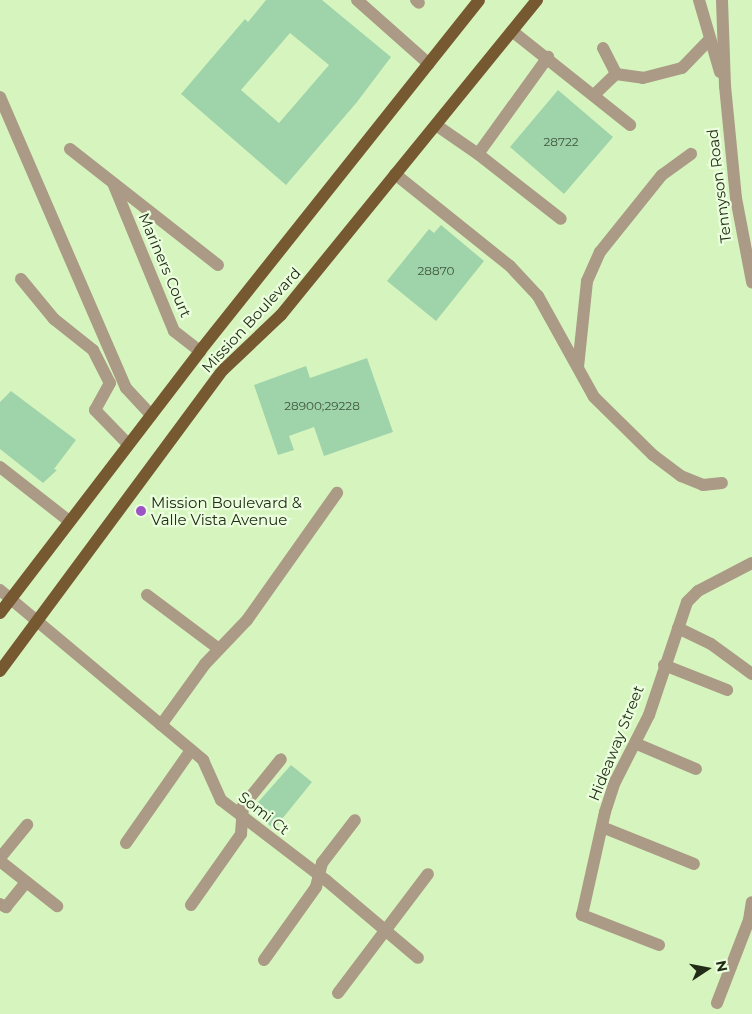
<!DOCTYPE html>
<html>
<head>
<meta charset="utf-8">
<style>
  body { margin:0 }
  #map { position:relative; width:752px; height:1014px; overflow:hidden; background:#d6f5be; font-family:Montserrat,sans-serif }
  div>[style] { position:absolute }
  [style*='--x'] { left:calc(var(--x)*1px); top:calc(var(--y)*1px); width:calc(var(--w)*1px); rotate:calc(var(--a)*1deg) }
  .building>* { inset:0; background:#9fd4ab }
  .minor>* { height:12px; margin:-6px; padding:0 6px; transform-origin:6px; border-radius:6px; background:#ab9a85 }
  .major>* { height:12px; margin:-6px; padding:0 6px; transform-origin:6px; border-radius:6px; background:#765831 }
  .dots>* { width:14px; height:14px; translate:-50% -50%; box-sizing:border-box; border:2px solid #ebfedd; border-radius:50% }
  span { translate:-50% -50%; white-space:nowrap; text-align:center; line-height:1.15; -webkit-text-stroke:4.5px #ebfedd; paint-order:stroke }
  .number-label { font-size:12px; color:#41573d }
  .number-label span { -webkit-text-stroke-width:0 }
  .street-label { font-size:15px; color:#222d18 }
  .poi-label { font-size:15px; color:#222d18 }
  .left { translate:0 -50%; text-align:left }
  .north { position:absolute; left:682px; top:944px; width:50px; height:50px; -webkit-text-stroke:4px #ebfedd; paint-order:stroke; rotate:79deg; font-size:14px; font-weight:700; line-height:20px; text-align:center; color:#222d18 }
  .north::after { content:''; display:block; margin:auto; width:18px; height:22px; background:#222d18; clip-path:polygon(50% 0,100% 100%,50% 72%,0 100%) }
</style>
</head>
<body>
<div id="map">
  <div class="building">
    <div style="clip-path:polygon(evenodd,266px 0,322px 0,391px 57px,357px 102px,286px 185px,181px 94px,245px 19px,248px 22px,266px 0,290px 33px,329px 65px,279px 123px,241px 90px,290px 33px)"></div>
    <div style="clip-path:polygon(558px 90px,613px 137px,564px 194px,510px 147px)"></div>
    <div style="clip-path:polygon(441px 225px,484px 261px,436px 321px,387px 281px,429px 229px,434px 233px)"></div>
    <div style="clip-path:polygon(367px 358px,393px 432px,324px 456px,314px 427px,289px 436px,294px 450px,278px 455px,254px 385px,306px 366px,310px 378px)"></div>
    <div style="clip-path:polygon(11px 391px,76px 440px,54px 469px,57px 470px,43px 483px,0 449px,0 402px)"></div>
    <div style="clip-path:polygon(291px 765px,312px 782px,274px 829px,251px 810px)"></div>
  </div>
  <div class="minor">
    <div style="--x:357;--y:0;--w:96;--a:41.6"></div>
    <div style="--x:416;--y:0;--w:4;--a:45"></div>
    <div style="--x:699;--y:0;--w:75;--a:73.7"></div>
    <div style="--x:722;--y:0;--w:86;--a:88"></div>
    <div style="--x:725;--y:86;--w:113;--a:84.4"></div>
    <div style="--x:736;--y:198;--w:86;--a:79.2"></div>
    <div style="--x:512;--y:31;--w:151;--a:38.5"></div>
    <div style="--x:603;--y:48;--w:29;--a:63"></div>
    <div style="--x:594;--y:95;--w:30;--a:-44"></div>
    <div style="--x:616;--y:74;--w:27;--a:8"></div>
    <div style="--x:643;--y:78;--w:40;--a:-14.4"></div>
    <div style="--x:682;--y:68;--w:40;--a:-46"></div>
    <div style="--x:0;--y:97;--w:317;--a:66.6"></div>
    <div style="--x:126;--y:388;--w:37;--a:47"></div>
    <div style="--x:436;--y:125;--w:51;--a:34.6"></div>
    <div style="--x:478;--y:154;--w:120;--a:-54.2"></div>
    <div style="--x:70;--y:149;--w:188;--a:38.1"></div>
    <div style="--x:478;--y:154;--w:105;--a:38.1"></div>
    <div style="--x:395;--y:174;--w:147;--a:38.7"></div>
    <div style="--x:510;--y:266;--w:41;--a:47"></div>
    <div style="--x:538;--y:296;--w:115;--a:61"></div>
    <div style="--x:594;--y:397;--w:83;--a:44.5"></div>
    <div style="--x:653;--y:455;--w:35;--a:37"></div>
    <div style="--x:681;--y:476;--w:24;--a:22"></div>
    <div style="--x:703;--y:485;--w:19;--a:-6"></div>
    <div style="--x:113;--y:183;--w:160;--a:67.6"></div>
    <div style="--x:174;--y:331;--w:33;--a:38"></div>
    <div style="--x:21;--y:279;--w:52;--a:50.5"></div>
    <div style="--x:54;--y:319;--w:50;--a:38.5"></div>
    <div style="--x:93;--y:350;--w:37;--a:63"></div>
    <div style="--x:110;--y:383;--w:31;--a:119"></div>
    <div style="--x:95;--y:410;--w:47;--a:45.9"></div>
    <div style="--x:578;--y:367;--w:86;--a:-84"></div>
    <div style="--x:587;--y:281;--w:32;--a:-66"></div>
    <div style="--x:600;--y:252;--w:99;--a:-51.2"></div>
    <div style="--x:662;--y:175;--w:36;--a:-36"></div>
    <div style="--x:0;--y:467;--w:88;--a:38"></div>
    <div style="--x:0;--y:590;--w:265;--a:39.9"></div>
    <div style="--x:203;--y:760;--w:44;--a:65.8"></div>
    <div style="--x:221;--y:800;--w:133;--a:37.4"></div>
    <div style="--x:327;--y:881;--w:119;--a:40.2"></div>
    <div style="--x:147;--y:595;--w:90;--a:36.9"></div>
    <div style="--x:678;--y:628;--w:37;--a:26"></div>
    <div style="--x:711;--y:644;--w:51;--a:36.2"></div>
    <div style="--x:664;--y:665;--w:68;--a:21.6"></div>
    <div style="--x:161;--y:725;--w:75;--a:-54.2"></div>
    <div style="--x:205;--y:664;--w:61;--a:-46.3"></div>
    <div style="--x:247;--y:620;--w:156;--a:-54.7"></div>
    <div style="--x:637;--y:744;--w:64;--a:23"></div>
    <div style="--x:602;--y:827;--w:99;--a:21.9"></div>
    <div style="--x:126;--y:843;--w:113;--a:-55"></div>
    <div style="--x:0;--y:858;--w:43;--a:-50.7"></div>
    <div style="--x:0;--y:861;--w:73;--a:38.3"></div>
    <div style="--x:0;--y:904;--w:7;--a:27"></div>
    <div style="--x:6;--y:907;--w:32;--a:-51"></div>
    <div style="--x:191;--y:905;--w:87;--a:-54.8"></div>
    <div style="--x:241;--y:834;--w:28;--a:-86"></div>
    <div style="--x:243;--y:806;--w:60;--a:-51"></div>
    <div style="--x:659;--y:945;--w:83;--a:-158.7"></div>
    <div style="--x:582;--y:915;--w:106;--a:-77.4"></div>
    <div style="--x:605;--y:812;--w:32;--a:-72"></div>
    <div style="--x:615;--y:782;--w:75;--a:-63.1"></div>
    <div style="--x:649;--y:715;--w:119;--a:-71.4"></div>
    <div style="--x:687;--y:602;--w:16;--a:-45"></div>
    <div style="--x:698;--y:591;--w:61;--a:-27.4"></div>
    <div style="--x:264;--y:960;--w:90;--a:-54.5"></div>
    <div style="--x:316;--y:887;--w:25;--a:-76"></div>
    <div style="--x:322;--y:863;--w:54;--a:-52.5"></div>
    <div style="--x:338;--y:993;--w:149;--a:-52.9"></div>
    <div style="--x:717;--y:1003;--w:89;--a:-68.9"></div>
    <div style="--x:749;--y:920;--w:18;--a:-81"></div>
  </div>
  <div class="major">
    <div style="--x:0;--y:613;--w:330;--a:-52.6"></div>
    <div style="--x:200;--y:351;--w:448;--a:-51.5"></div>
    <div style="--x:0;--y:671;--w:375;--a:-53.5"></div>
    <div style="--x:223;--y:370;--w:80;--a:-43.5"></div>
    <div style="--x:281;--y:315;--w:406;--a:-50.9"></div>
  </div>
  <div class="dots">
    <div style="left:141px;top:511px;background:#9c53c6"></div>
  </div>
  <div class="number-label">
    <span style="left:561px;top:142px">28722</span>
    <span style="left:436px;top:271px">28870</span>
    <span style="left:322px;top:406px">28900;29228</span>
  </div>
  <div class="street-label">
    <span style="left:719px;top:186px;rotate:-97deg">Tennyson Road</span>
    <span style="left:165px;top:265px;rotate:67deg">Mariners Court</span>
    <span style="left:251px;top:320px;rotate:-47deg">Mission Boulevard</span>
    <span style="left:616px;top:743px;rotate:-68deg">Hideaway Street</span>
    <span style="left:264px;top:813px;rotate:38deg">Somi Ct</span>
  </div>
  <div class="poi-label">
    <span class="left" style="left:151px;top:511px">Mission Boulevard &amp;<br>Valle Vista Avenue</span>
  </div>
  <div class="north">N</div>
</div>
</body>
</html>
